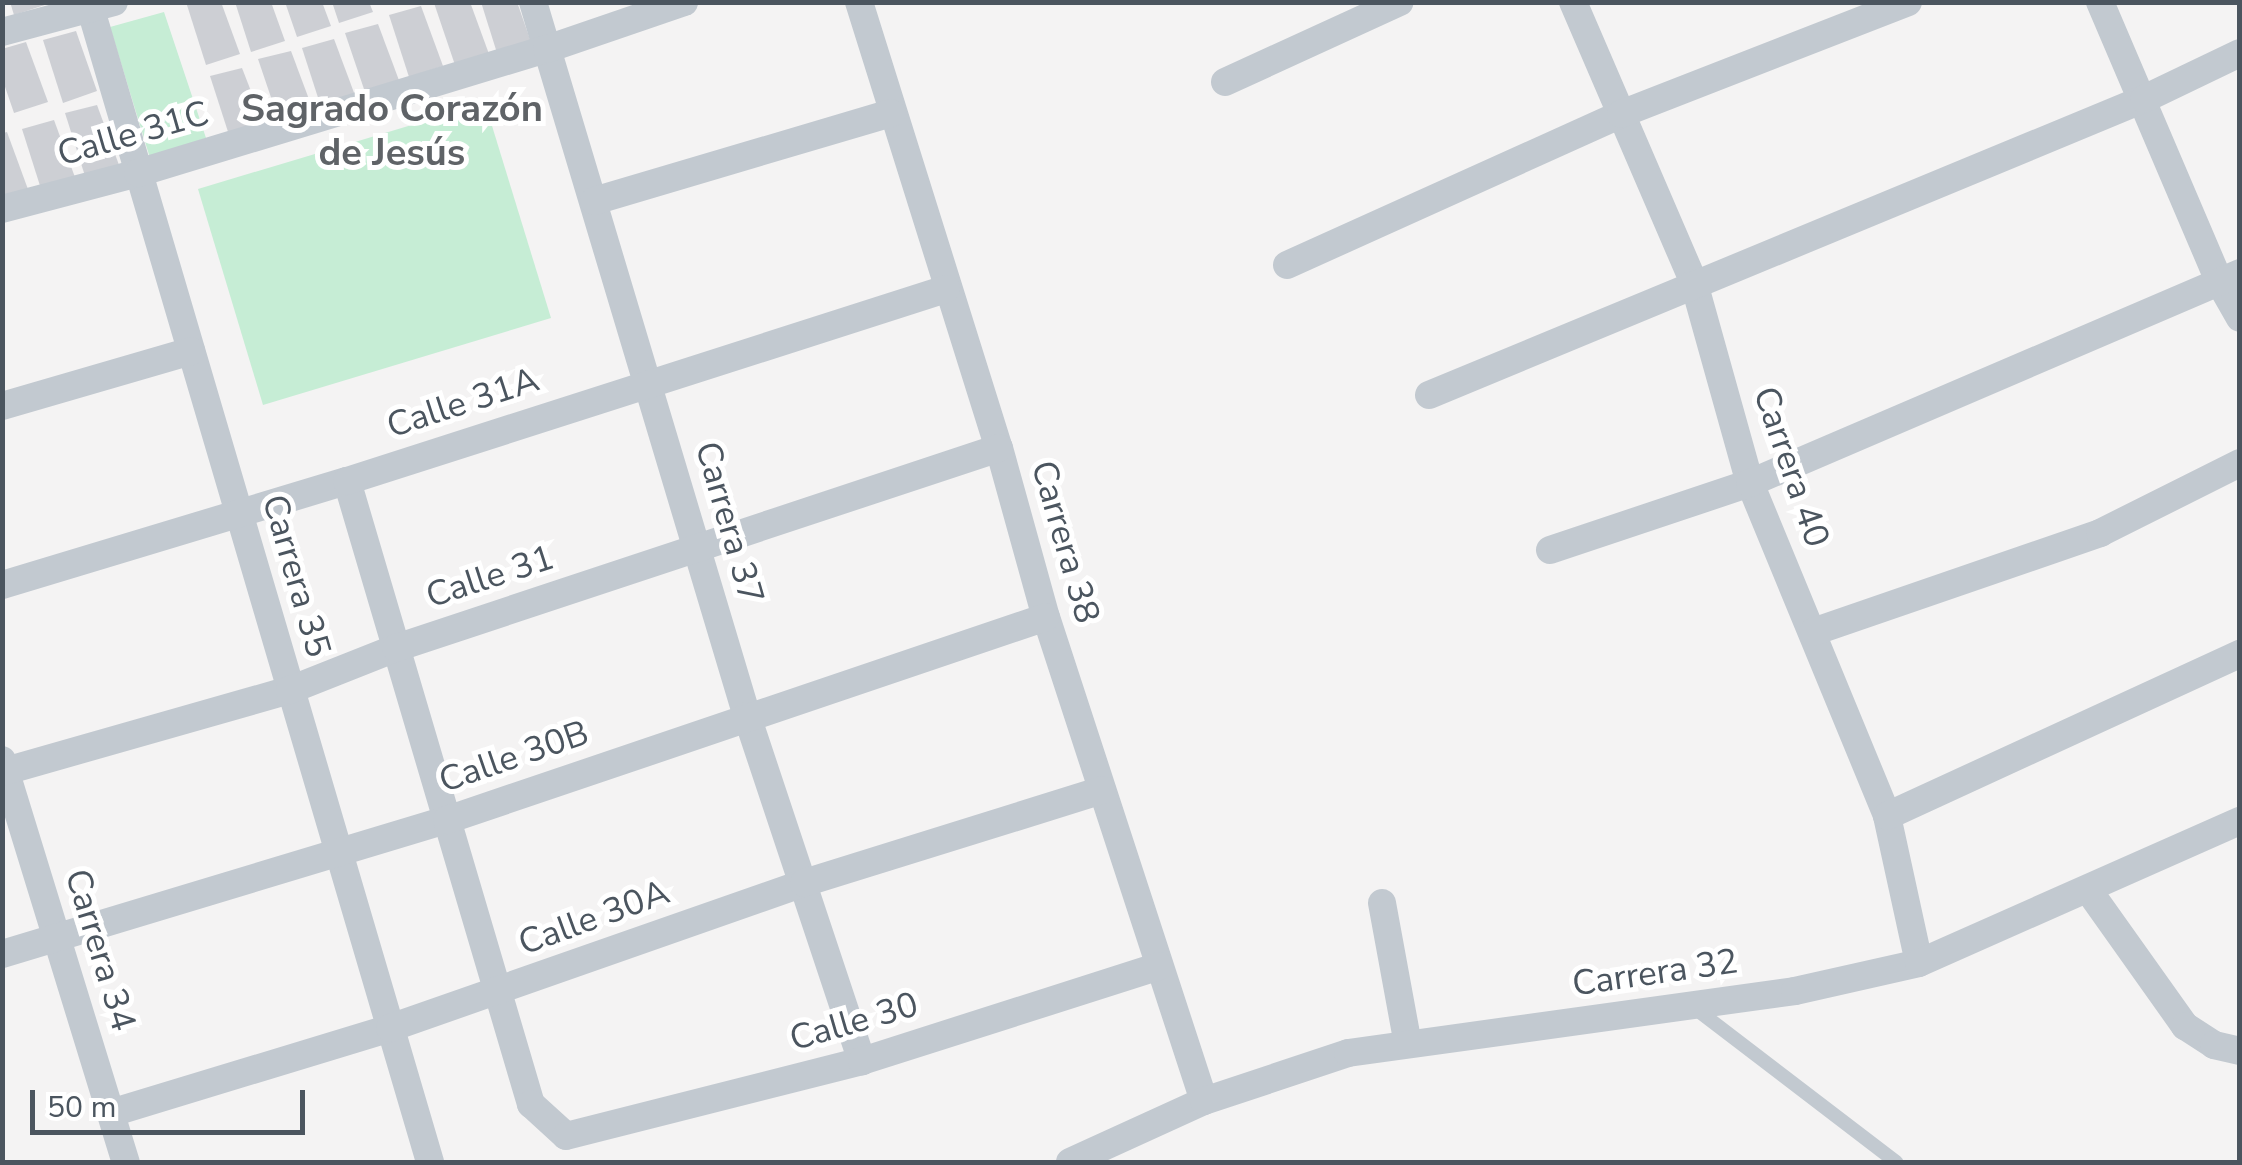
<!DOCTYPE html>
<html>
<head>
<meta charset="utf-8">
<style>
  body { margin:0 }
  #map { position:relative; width:2242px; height:1165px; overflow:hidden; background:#f4f3f3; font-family:"Nunito Sans",sans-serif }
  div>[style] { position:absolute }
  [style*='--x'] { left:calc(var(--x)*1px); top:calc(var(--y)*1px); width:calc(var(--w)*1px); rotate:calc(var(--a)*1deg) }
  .green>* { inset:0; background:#c6edd5 }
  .building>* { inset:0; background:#cdcfd4 }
  .lane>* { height:14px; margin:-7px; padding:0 7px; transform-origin:7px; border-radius:7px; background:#c2c9d0 }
  .street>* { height:28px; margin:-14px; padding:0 14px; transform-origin:14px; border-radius:14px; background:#c2c9d0 }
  span { translate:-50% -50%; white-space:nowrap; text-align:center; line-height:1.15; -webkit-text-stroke:10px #fff; paint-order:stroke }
  .street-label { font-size:35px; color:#4b555f }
  .neighbourhood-label { font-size:38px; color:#5f6367; font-weight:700 }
  .frame { position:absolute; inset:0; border:5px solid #4b555f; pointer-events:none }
  .scale { position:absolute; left:30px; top:1090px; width:275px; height:45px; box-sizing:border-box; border:5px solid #4b555f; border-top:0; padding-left:12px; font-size:30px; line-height:35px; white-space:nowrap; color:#4b555f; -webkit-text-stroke:8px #fff; paint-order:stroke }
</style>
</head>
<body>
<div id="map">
  <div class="green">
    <div style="clip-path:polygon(164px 12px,206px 138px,150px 158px,110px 27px)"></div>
    <div style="clip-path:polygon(485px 103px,551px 318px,263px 405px,198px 189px)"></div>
  </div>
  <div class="building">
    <div style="clip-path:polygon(10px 2px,51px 2px,51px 3px,14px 15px)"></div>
    <div style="clip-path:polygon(186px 2px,221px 2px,240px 54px,206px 65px)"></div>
    <div style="clip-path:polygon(235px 2px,271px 2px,285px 41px,251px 52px)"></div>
    <div style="clip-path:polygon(285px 2px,322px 2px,331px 26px,297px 37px)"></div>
    <div style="clip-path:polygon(332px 2px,369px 2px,373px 12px,339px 23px)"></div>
    <div style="clip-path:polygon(470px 2px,489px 54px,455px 65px,434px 3px)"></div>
    <div style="clip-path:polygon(481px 2px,517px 2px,531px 42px,497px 53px)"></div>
    <div style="clip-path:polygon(421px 6px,443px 66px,409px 77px,389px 15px)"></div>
    <div style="clip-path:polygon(378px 24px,400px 83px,366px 95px,345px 33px)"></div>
    <div style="clip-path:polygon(76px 31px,97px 91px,63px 103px,43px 40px)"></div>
    <div style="clip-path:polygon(334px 39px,356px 98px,322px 110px,302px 48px)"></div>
    <div style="clip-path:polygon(26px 42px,48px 102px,14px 113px,2px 78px,2px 49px)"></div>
    <div style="clip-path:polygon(291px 51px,313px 110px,279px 121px,258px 59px)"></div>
    <div style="clip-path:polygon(242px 68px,265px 127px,230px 138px,210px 76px)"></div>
    <div style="clip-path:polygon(97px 105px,119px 165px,85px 176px,65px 113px)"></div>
    <div style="clip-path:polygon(54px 120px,76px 180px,42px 192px,22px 129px)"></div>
    <div style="clip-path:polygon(7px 132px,29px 192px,3px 200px,3px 133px)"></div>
  </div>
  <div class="lane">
    <div style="--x:1692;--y:1006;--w:257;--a:37.4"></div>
  </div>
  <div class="street">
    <div style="--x:533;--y:2;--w:745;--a:73.32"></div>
    <div style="--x:747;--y:716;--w:364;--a:71.6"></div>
    <div style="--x:859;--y:2;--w:467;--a:72.6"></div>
    <div style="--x:999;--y:448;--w:175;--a:74.5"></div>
    <div style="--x:1046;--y:617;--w:509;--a:71.92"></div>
    <div style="--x:1573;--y:2;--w:306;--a:66.7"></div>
    <div style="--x:1694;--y:283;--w:208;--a:74.4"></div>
    <div style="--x:1750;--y:483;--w:360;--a:67.6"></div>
    <div style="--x:1887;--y:816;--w:150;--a:77.7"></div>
    <div style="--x:2100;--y:2;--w:306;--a:66.9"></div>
    <div style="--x:2220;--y:283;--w:40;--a:60.3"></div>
    <div style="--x:91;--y:10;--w:1201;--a:73.6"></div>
    <div style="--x:2;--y:32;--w:116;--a:-15"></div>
    <div style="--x:1225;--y:82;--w:192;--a:-24.6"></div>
    <div style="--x:594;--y:201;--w:310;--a:-16.5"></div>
    <div style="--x:2;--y:209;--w:141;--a:-14.8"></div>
    <div style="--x:138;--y:173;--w:427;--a:-16.9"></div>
    <div style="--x:547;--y:49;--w:145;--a:-18.9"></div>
    <div style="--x:1287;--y:265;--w:367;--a:-24.3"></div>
    <div style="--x:1621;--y:114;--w:308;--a:-21.3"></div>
    <div style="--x:1429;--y:395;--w:774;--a:-22.49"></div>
    <div style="--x:2144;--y:99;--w:106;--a:-25.6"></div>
    <div style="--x:2;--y:406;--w:197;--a:-16.2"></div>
    <div style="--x:347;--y:481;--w:650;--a:73.55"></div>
    <div style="--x:531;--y:1104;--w:47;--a:42.4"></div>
    <div style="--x:566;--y:1136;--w:305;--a:-14.2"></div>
    <div style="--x:862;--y:1061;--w:312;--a:-17.7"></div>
    <div style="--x:1550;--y:550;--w:211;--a:-18.5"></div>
    <div style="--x:1750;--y:483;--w:533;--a:-23.2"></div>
    <div style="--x:2;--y:585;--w:360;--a:-16.8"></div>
    <div style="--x:347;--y:481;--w:629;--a:-17.77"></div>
    <div style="--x:1813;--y:632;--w:304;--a:-19"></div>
    <div style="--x:2100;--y:533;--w:157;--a:-26.6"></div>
    <div style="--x:2;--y:760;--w:421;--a:72.9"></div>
    <div style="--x:2;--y:772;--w:299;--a:-15.9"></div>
    <div style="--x:290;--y:690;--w:114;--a:-21.6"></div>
    <div style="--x:396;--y:648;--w:635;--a:-18.35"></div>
    <div style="--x:1887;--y:816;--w:388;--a:-24.7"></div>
    <div style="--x:2089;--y:891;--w:166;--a:54.6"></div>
    <div style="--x:2185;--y:1026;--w:35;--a:33"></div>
    <div style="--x:2214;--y:1045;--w:27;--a:13"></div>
    <div style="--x:1382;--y:903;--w:143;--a:79.6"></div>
    <div style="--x:2;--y:954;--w:465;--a:-16.8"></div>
    <div style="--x:447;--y:820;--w:632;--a:-18.72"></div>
    <div style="--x:111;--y:1113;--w:292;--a:-16.9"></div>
    <div style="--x:390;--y:1028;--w:439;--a:-19.3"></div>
    <div style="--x:804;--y:883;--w:312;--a:-17.3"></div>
    <div style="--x:1070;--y:1162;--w:147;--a:-24.5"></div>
    <div style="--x:1204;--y:1101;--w:152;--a:-18.4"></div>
    <div style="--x:1348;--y:1053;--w:451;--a:-7.9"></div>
    <div style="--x:1795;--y:991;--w:127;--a:-12.7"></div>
    <div style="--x:1919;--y:963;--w:351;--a:-23.9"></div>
  </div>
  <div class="street-label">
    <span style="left:133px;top:134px;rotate:-16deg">Calle 31C</span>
    <span style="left:463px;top:403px;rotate:-18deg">Calle 31A</span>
    <span style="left:1791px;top:467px;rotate:71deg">Carrera 40</span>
    <span style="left:729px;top:523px;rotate:74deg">Carrera 37</span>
    <span style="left:1065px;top:542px;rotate:74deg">Carrera 38</span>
    <span style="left:296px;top:576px;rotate:74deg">Carrera 35</span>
    <span style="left:490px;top:577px;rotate:-18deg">Calle 31</span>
    <span style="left:514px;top:757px;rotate:-19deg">Calle 30B</span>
    <span style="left:594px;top:918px;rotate:-20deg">Calle 30A</span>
    <span style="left:100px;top:950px;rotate:73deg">Carrera 34</span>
    <span style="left:1655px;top:973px;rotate:-8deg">Carrera 32</span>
    <span style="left:854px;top:1022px;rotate:-16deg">Calle 30</span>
  </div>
  <div class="neighbourhood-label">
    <span style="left:392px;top:131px">Sagrado Corazón<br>de Jesús</span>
  </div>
  <div class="frame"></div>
  <div class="scale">50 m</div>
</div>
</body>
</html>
